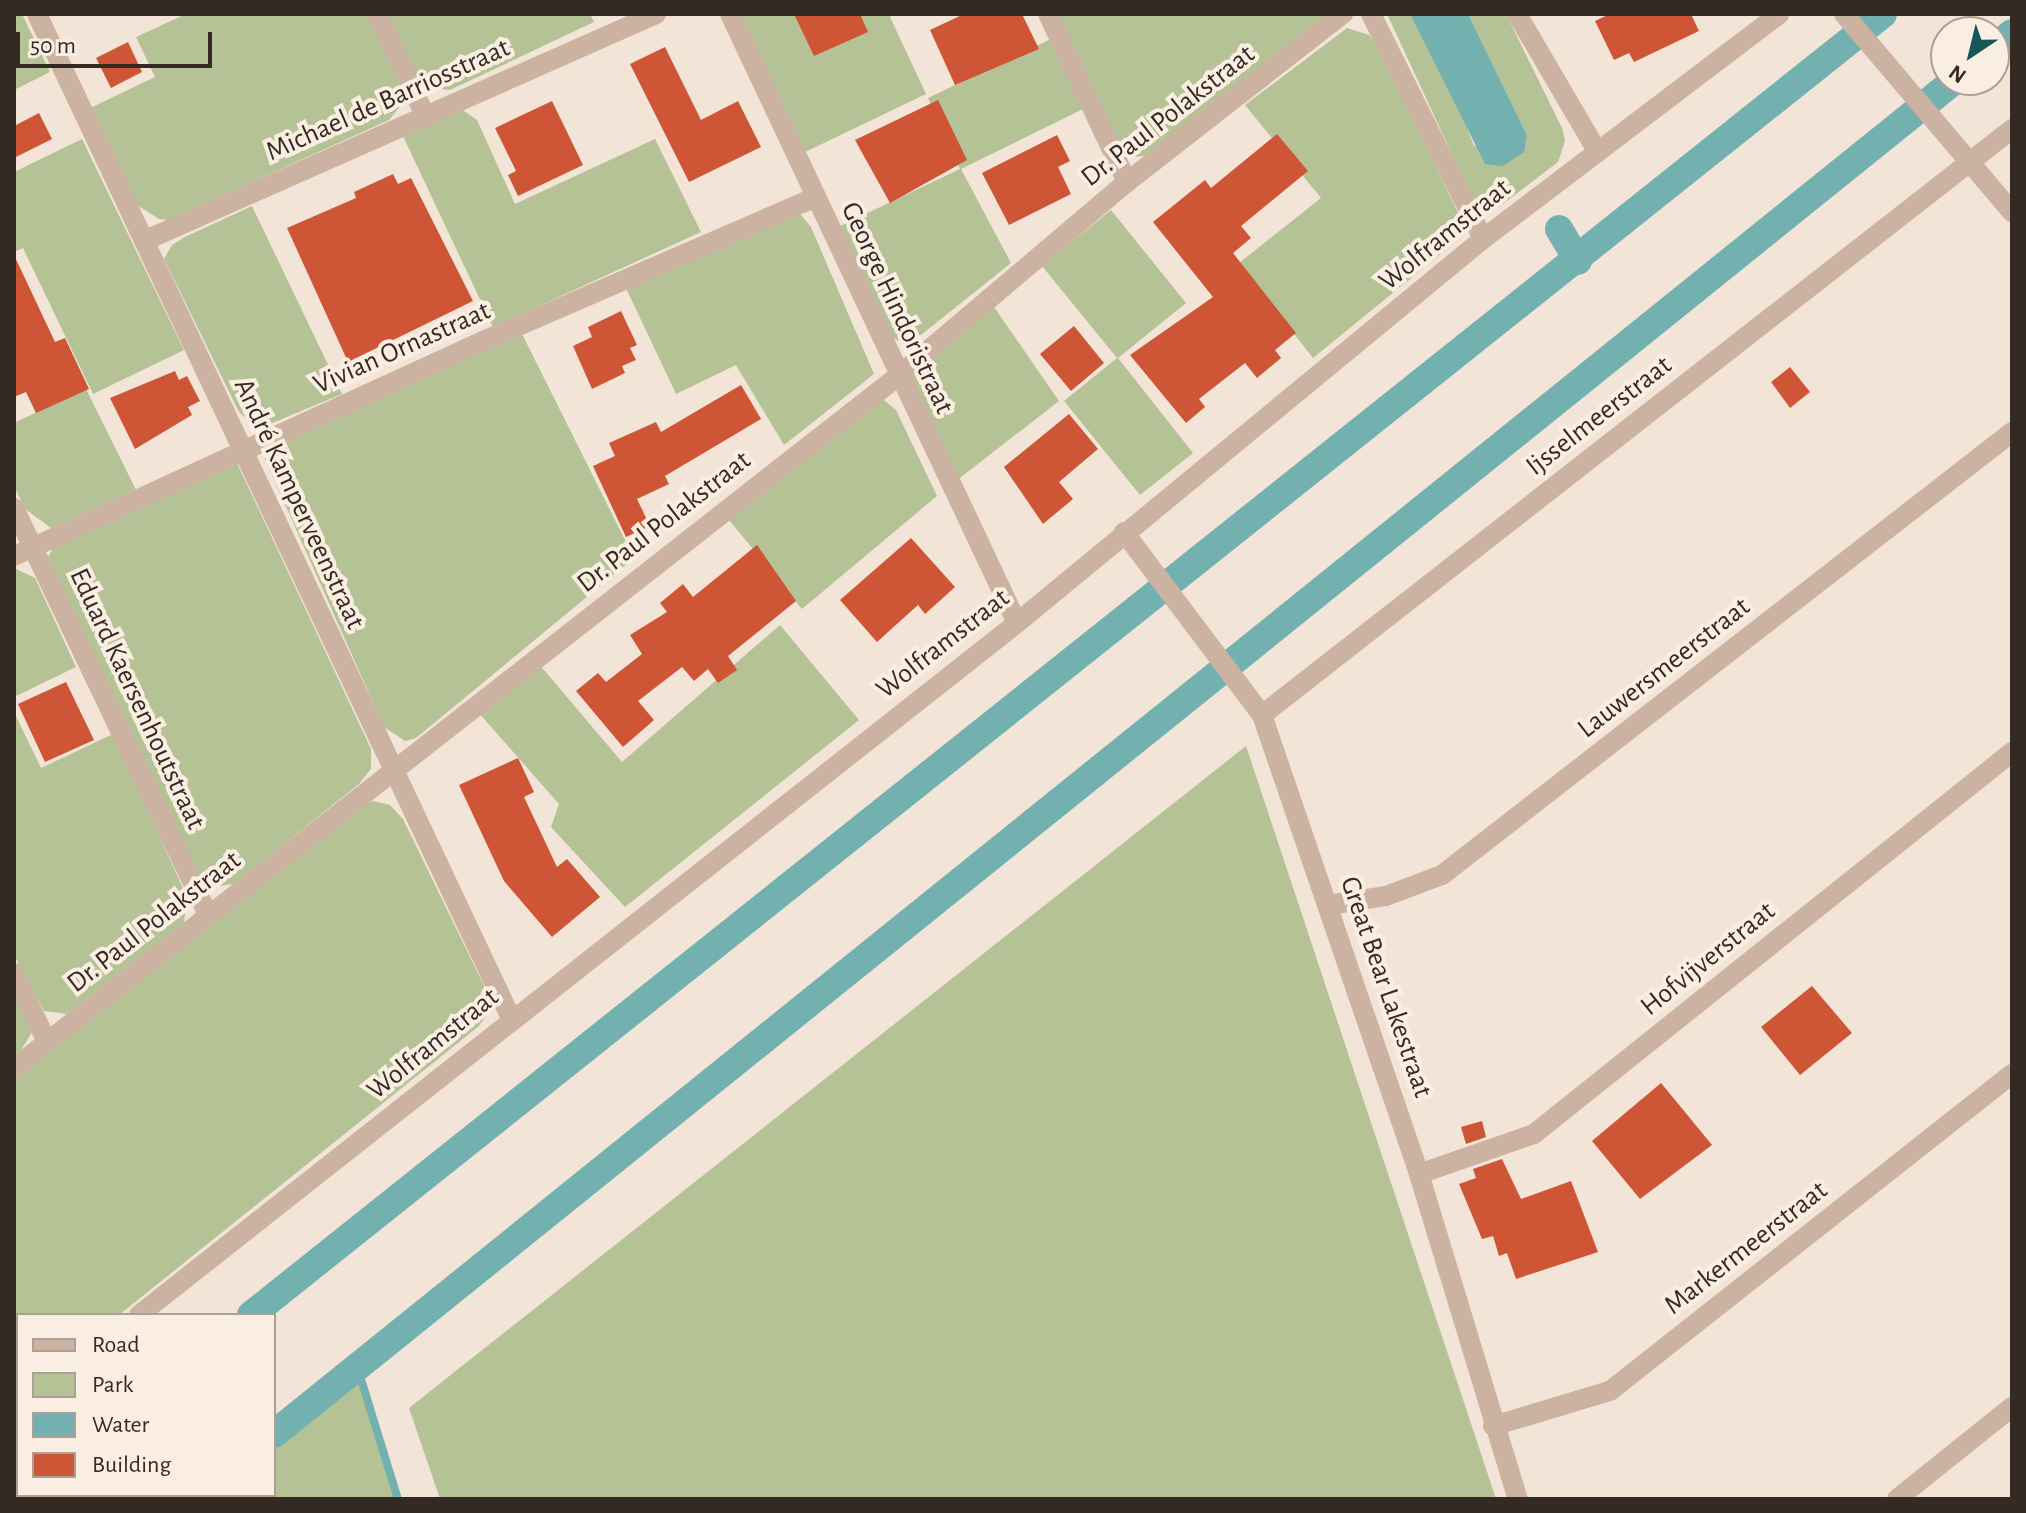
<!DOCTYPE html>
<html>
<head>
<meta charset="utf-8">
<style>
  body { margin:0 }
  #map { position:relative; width:2026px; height:1513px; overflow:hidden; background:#f2e4d6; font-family:"Alegreya Sans",sans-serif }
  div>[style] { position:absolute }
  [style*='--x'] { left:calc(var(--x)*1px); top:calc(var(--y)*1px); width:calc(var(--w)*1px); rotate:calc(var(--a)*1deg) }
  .green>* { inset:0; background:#b5c295 }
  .water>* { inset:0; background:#73b1b1 }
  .stream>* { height:8px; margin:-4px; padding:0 4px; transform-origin:4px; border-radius:4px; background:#73b1b1 }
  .canal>* { height:28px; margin:-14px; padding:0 14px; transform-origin:14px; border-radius:14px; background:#73b1b1 }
  .building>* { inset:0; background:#cf5537 }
  .minor>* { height:20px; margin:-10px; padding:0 10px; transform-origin:10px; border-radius:10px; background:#cbb2a1 }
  span { translate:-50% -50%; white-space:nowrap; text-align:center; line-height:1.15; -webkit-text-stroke:8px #faeee2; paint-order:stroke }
  .street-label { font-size:28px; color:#352924 }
  .frame { position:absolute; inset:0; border:16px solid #352924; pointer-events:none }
  .legend { position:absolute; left:16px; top:1313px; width:260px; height:184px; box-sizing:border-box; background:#faeee2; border:2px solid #ab9f96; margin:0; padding:10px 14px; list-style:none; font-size:24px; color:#352924 }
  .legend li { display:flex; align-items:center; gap:16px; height:40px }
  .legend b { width:40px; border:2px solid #ab9f96 }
  .north { position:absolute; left:1930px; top:16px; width:80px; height:80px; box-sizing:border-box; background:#faeee2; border:2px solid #ab9f96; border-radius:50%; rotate:215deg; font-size:22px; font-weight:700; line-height:32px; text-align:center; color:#352924 }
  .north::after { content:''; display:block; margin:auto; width:28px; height:36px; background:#175759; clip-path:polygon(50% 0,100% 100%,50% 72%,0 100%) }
  .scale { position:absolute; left:16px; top:32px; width:196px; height:36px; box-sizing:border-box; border:4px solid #352924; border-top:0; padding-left:10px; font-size:24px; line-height:28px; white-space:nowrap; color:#352924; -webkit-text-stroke:6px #faeee2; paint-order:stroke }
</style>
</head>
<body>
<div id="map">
  <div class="green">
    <div style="clip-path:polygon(14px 14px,22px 14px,50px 72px,14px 90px)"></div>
    <div style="clip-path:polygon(186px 14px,369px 14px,406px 99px,389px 120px,169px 220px,159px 219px,137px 205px,90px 108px,155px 77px,136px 37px)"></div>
    <div style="clip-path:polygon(387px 14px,590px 14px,594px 22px,450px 90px,438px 89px,414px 72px)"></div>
    <div style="clip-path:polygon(735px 14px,895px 14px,890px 17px,926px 94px,801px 154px)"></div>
    <div style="clip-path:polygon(1055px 14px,1330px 14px,1149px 155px,1135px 157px,1122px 153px)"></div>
    <div style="clip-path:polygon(1387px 14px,1410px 14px,1451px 87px,1474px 146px,1527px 135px,1468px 14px,1506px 14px,1562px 128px,1565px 141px,1558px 162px,1499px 207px,1479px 202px,1471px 195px)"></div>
    <div style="clip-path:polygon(1347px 28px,1369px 35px,1378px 46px,1463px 223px,1464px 235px,1313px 358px,1239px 263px,1321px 198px,1245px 105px)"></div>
    <div style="clip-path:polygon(1051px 39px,1083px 109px,961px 169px,1011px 263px,921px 335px,899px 341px,887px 335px,836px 228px,960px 169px,928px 98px)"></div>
    <div style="clip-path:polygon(460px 108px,477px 120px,515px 204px,655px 139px,701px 232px,493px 327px,403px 136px)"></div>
    <div style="clip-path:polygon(82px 139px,184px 350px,93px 394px,23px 248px,14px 252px,14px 172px)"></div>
    <div style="clip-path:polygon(252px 206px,342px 394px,258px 429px,239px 412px,164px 259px,172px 245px,185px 237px)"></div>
    <div style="clip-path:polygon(1111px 210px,1186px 303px,1118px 358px,1193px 453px,1140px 495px,1064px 401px,1117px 358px,1042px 266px)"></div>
    <div style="clip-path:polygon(800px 214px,811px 227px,874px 374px,784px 445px,736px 365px,676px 394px,625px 286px)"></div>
    <div style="clip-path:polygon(992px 304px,1059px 401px,956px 481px,906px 385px,909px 365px)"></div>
    <div style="clip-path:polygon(521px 332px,634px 558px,416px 738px,405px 741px,384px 727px,264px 457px,273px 445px)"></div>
    <div style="clip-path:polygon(86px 389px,136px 490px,51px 528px,25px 509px,14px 486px,14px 423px)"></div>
    <div style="clip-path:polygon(878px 395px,896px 410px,937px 496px,802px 609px,725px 515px)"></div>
    <div style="clip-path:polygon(236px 461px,371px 749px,371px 769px,359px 784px,234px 884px,219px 886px,193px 869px,48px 557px,54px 546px)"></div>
    <div style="clip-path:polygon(14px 568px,35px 578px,76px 667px,14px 697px)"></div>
    <div style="clip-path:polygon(780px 625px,859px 720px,625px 907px,551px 827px,559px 804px,478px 712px,538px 663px,622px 762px)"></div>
    <div style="clip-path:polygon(14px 712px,41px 768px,113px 734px,187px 897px,184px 923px,67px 1014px,44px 1011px,14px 955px)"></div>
    <div style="clip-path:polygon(1246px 746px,1496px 1499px,440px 1499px,409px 1408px)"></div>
    <div style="clip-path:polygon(373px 801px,390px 805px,403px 819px,487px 992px,491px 1009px,479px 1026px,119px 1315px,18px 1315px,14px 1399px,14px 1078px,356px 807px)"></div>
    <div style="clip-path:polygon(14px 987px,34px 1029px,14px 1061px)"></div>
    <div style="clip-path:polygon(357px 1366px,398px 1499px,195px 1499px,274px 1495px,274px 1434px)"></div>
  </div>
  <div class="water">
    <div style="clip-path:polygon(1410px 14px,1468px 14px,1527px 135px,1524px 152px,1503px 166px,1485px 164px)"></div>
  </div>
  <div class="stream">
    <div style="--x:357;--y:1366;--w:139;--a:72.9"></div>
  </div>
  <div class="canal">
    <div style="--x:1994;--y:48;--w:23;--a:-40"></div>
    <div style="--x:1559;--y:229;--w:37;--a:59"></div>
    <div style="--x:251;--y:1315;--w:2087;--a:-38.56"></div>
    <div style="--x:274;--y:1434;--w:2158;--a:-38.85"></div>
    <div style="--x:20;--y:1499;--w:6;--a:-39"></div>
    <div style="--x:195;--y:1499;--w:6;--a:-39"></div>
  </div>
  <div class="building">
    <div style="clip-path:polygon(794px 14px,860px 14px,868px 32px,814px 56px)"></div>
    <div style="clip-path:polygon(964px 14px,1022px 14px,1039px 49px,955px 85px,930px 30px)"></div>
    <div style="clip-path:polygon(1610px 14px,1691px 14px,1699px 31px,1634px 62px,1629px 53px,1614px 60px,1595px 21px)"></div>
    <div style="clip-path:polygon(128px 42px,142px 72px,111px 88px,96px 58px)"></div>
    <div style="clip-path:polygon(665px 47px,701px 120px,738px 101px,761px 147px,689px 182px,630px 64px)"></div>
    <div style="clip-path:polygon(938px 100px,967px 160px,890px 203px,855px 140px)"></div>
    <div style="clip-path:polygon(552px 101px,583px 165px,518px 196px,508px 175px,516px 171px,495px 128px)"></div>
    <div style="clip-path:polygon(39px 113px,52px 139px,14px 158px,14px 126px)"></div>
    <div style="clip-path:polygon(1277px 134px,1308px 171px,1241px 226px,1251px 238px,1233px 253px,1296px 333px,1275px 350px,1281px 358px,1257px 378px,1245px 363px,1199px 399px,1205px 407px,1186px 423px,1130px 355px,1213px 297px,1153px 222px,1205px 180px,1211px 188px)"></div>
    <div style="clip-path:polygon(1057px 135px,1070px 161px,1058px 167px,1071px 194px,1009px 225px,982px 173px)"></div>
    <div style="clip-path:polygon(393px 174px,398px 184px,411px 178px,473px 301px,348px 362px,287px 228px,356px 198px,354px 192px)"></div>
    <div style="clip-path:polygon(14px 255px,55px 342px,65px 338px,89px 389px,36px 413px,26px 392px,14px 397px)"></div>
    <div style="clip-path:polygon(621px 311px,637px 345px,630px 348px,636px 360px,622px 366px,625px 373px,592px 389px,573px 346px,592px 337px,588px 327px)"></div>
    <div style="clip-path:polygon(1074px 326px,1104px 363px,1071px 391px,1040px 354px)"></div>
    <div style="clip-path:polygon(1790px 367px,1810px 392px,1790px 408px,1771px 382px)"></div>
    <div style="clip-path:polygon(175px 371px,179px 380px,187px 376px,200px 401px,188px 407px,192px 415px,135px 449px,110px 398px)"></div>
    <div style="clip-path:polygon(741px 385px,761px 419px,665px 476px,669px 484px,637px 499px,650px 526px,626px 537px,593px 466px,615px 456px,609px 443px,656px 422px,661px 432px)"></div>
    <div style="clip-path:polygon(1069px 414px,1098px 449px,1059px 482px,1073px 499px,1043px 524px,1004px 467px)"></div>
    <div style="clip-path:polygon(911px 538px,955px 587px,925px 614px,918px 605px,877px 642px,840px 600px)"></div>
    <div style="clip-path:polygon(757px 545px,796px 601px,728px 656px,737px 670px,718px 683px,708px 669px,694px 681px,682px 667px,638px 701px,654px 720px,623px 747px,576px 691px,598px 673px,606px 682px,642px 654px,630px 635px,667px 612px,660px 603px,683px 584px,693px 597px)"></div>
    <div style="clip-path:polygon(66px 682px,94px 740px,45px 762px,18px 704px)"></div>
    <div style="clip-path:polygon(518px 758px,534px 792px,524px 797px,557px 867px,567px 859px,600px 897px,552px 937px,504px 881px,459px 785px)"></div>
    <div style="clip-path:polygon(1812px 986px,1852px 1033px,1800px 1075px,1761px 1027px)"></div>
    <div style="clip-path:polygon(1661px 1083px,1712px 1145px,1640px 1199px,1592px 1141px)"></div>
    <div style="clip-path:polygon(1482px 1121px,1486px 1137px,1466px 1144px,1461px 1127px)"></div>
    <div style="clip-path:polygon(1502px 1159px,1521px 1199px,1571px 1181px,1598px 1252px,1516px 1279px,1507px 1253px,1499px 1256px,1493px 1236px,1482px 1239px,1459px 1184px,1476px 1178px,1473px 1169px)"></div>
  </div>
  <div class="minor">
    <div style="--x:37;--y:14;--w:1110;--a:64.73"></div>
    <div style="--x:377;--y:14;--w:110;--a:64.6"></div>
    <div style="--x:730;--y:14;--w:673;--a:64.77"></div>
    <div style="--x:1048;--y:14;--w:186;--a:64.8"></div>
    <div style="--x:1371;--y:14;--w:251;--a:63.5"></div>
    <div style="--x:1517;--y:14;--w:159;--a:59.7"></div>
    <div style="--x:1844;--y:14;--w:260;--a:49.7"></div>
    <div style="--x:144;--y:241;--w:560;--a:-23.91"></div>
    <div style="--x:14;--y:508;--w:451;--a:64.5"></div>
    <div style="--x:1124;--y:532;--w:229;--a:53"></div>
    <div style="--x:1262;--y:715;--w:485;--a:71.1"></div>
    <div style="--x:1419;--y:1174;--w:340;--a:73.1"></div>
    <div style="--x:14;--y:556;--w:514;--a:-24.62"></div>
    <div style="--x:481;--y:342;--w:365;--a:-23.4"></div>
    <div style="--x:1262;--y:715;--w:952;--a:-38"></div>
    <div style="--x:1329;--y:905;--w:58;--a:-9"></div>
    <div style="--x:1386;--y:896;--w:60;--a:-20.6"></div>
    <div style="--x:1442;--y:875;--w:722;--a:-37.85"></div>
    <div style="--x:14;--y:973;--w:76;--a:64.4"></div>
    <div style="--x:14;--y:1068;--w:1121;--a:-38.05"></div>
    <div style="--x:897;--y:377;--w:302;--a:-40.3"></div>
    <div style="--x:1127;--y:182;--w:274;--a:-37.9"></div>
    <div style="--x:1419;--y:1174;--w:122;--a:-19.2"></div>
    <div style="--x:1534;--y:1134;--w:612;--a:-38.63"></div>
    <div style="--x:139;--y:1315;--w:1118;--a:-38.24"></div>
    <div style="--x:1017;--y:623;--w:604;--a:-39.49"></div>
    <div style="--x:1483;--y:239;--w:372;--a:-37.2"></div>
    <div style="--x:14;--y:1415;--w:5;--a:-37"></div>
    <div style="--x:1493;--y:1426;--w:122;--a:-16.7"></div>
    <div style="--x:1610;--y:1391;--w:512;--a:-38.26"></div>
    <div style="--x:1897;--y:1499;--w:147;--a:-38.7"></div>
  </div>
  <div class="street-label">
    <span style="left:388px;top:100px;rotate:-24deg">Michael de Barriosstraat</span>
    <span style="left:1168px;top:116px;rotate:-38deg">Dr. Paul Polakstraat</span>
    <span style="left:1445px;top:235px;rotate:-39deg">Wolframstraat</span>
    <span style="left:897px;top:308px;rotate:65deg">George Hindoristraat</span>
    <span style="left:402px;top:348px;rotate:-24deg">Vivian Ornastraat</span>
    <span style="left:1599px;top:416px;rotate:-38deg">Ijsselmeerstraat</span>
    <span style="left:299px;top:504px;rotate:65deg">André Kamperveenstraat</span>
    <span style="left:664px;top:522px;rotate:-38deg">Dr. Paul Polakstraat</span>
    <span style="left:943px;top:644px;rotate:-38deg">Wolframstraat</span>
    <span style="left:1664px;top:668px;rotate:-38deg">Lauwersmeerstraat</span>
    <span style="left:137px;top:699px;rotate:65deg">Eduard Kaersenhoutstraat</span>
    <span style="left:154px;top:922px;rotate:-38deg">Dr. Paul Polakstraat</span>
    <span style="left:1708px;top:959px;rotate:-39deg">Hofvijverstraat</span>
    <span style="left:1386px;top:987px;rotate:71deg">Great Bear Lakestraat</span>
    <span style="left:433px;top:1044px;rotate:-39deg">Wolframstraat</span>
    <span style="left:1746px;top:1248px;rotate:-38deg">Markermeerstraat</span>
  </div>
  <div class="frame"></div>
  <ul class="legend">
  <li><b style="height:10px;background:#cbb2a1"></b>Road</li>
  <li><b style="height:22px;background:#b5c295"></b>Park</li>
  <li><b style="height:22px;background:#73b1b1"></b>Water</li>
  <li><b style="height:22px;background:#cf5537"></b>Building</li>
  </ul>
  <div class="north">N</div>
  <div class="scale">50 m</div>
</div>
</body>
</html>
